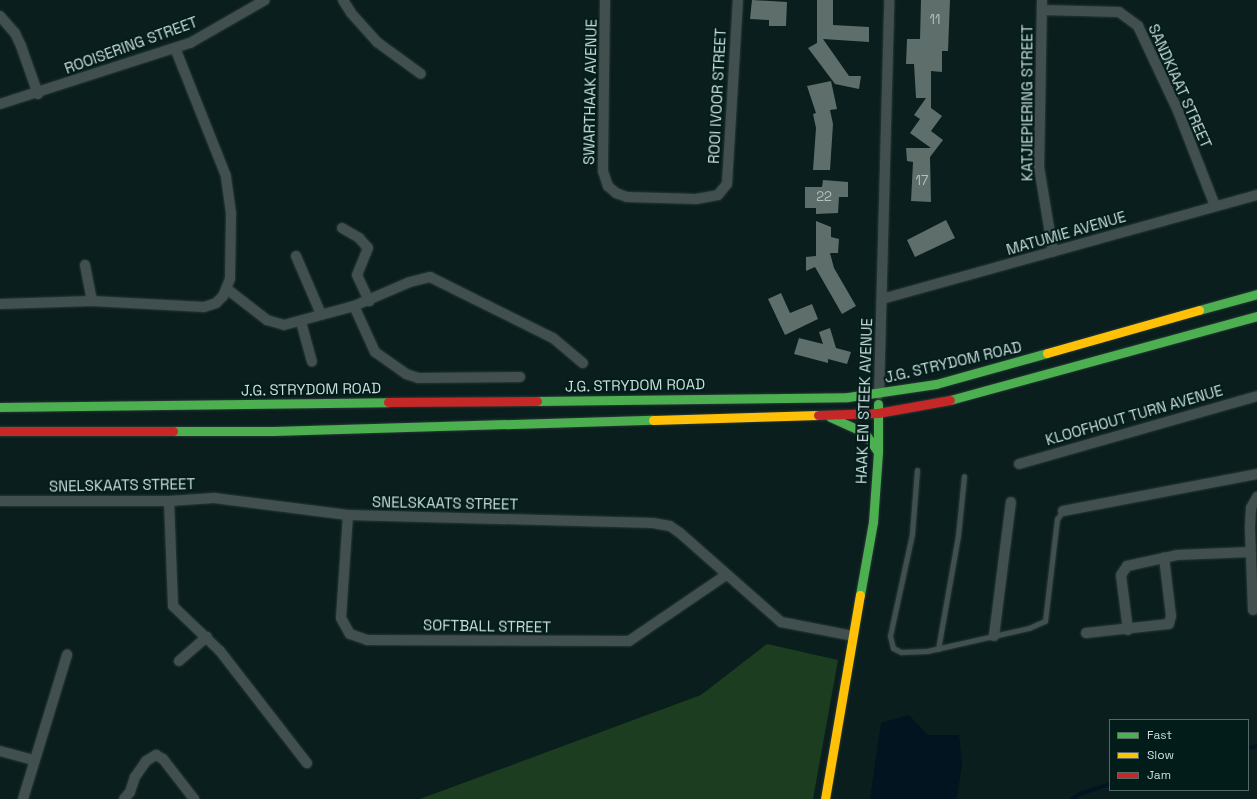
<!DOCTYPE html>
<html>
<head>
<meta charset="utf-8">
<style>
  body { margin:0 }
  #map { position:relative; width:1257px; height:799px; overflow:hidden; background:#0a1f1d; font-family:"Space Grotesk",sans-serif }
  div>[style] { position:absolute }
  [style*='--x'] { left:calc(var(--x)*1px); top:calc(var(--y)*1px); width:calc(var(--w)*1px); rotate:calc(var(--a)*1deg) }
  .green>* { inset:0; background:#1d3d20 }
  .water>* { inset:0; background:#011420 }
  .stream>* { height:3.5px; margin:-1.75px; padding:0 1.75px; transform-origin:1.75px; border-radius:1.75px; background:#011420 }
  .building>* { inset:0; background:#5e6e6a }
  .roads { filter:drop-shadow(0 0 1px #2a3837) drop-shadow(0 0 1px #2a3837) }
  .lane>* { height:5px; margin:-2.5px; padding:0 2.5px; transform-origin:2.5px; border-radius:2.5px; background:#41504f }
  .street>* { height:10px; margin:-5px; padding:0 5px; transform-origin:5px; border-radius:5px; background:#41504f }
  .fast>* { height:9px; margin:-4.5px; padding:0 4.5px; transform-origin:4.5px; border-radius:4.5px; background:#4caf50 }
  .slow>* { height:9px; margin:-4.5px; padding:0 4.5px; transform-origin:4.5px; border-radius:4.5px; background:#ffc107 }
  .jam>* { height:9px; margin:-4.5px; padding:0 4.5px; transform-origin:4.5px; border-radius:4.5px; background:#c62828 }
  span { translate:-50% -50%; white-space:nowrap; text-align:center; line-height:1.15; -webkit-text-stroke:4px #021c1a; paint-order:stroke }
  .number-label { font-size:13px; color:#b0c2c0 }
  .number-label span { -webkit-text-stroke-width:0 }
  .street-label { font-size:15px; color:#ccdedd }
  .legend { position:absolute; left:1109px; top:719px; width:140px; height:72px; box-sizing:border-box; background:#021c1a; border:1px solid #536a68; margin:0; padding:5px 7px; list-style:none; font-size:12px; color:#ccdedd }
  .legend li { display:flex; align-items:center; gap:8px; height:20px }
  .legend b { width:20px; border:1px solid #536a68 }
</style>
</head>
<body>
<div id="map">
  <div class="green">
    <div style="clip-path:polygon(767px 644px,838px 660px,813px 799px,420px 799px,701px 695px)"></div>
  </div>
  <div class="water">
    <div style="clip-path:polygon(909px 715px,928px 735px,959px 735px,962px 763px,957px 799px,870px 799px,881px 723px)"></div>
  </div>
  <div class="stream">
    <div style="--x:1248;--y:748;--w:9;--a:-13"></div>
    <div style="--x:1072;--y:799;--w:9;--a:-32"></div>
    <div style="--x:1080;--y:794;--w:32;--a:-18"></div>
  </div>
  <div class="building">
    <div style="clip-path:polygon(752px 0,787px 2px,786px 26px,769px 26px,769px 20px,750px 19px)"></div>
    <div style="clip-path:polygon(817px 0,833px 0,833px 25px,869px 27px,869px 42px,823px 39px,849px 76px,861px 76px,859px 89px,835px 84px,808px 48px,817px 43px)"></div>
    <div style="clip-path:polygon(921px 0,950px 0,948px 51px,942px 51px,942px 72px,931px 71px,931px 108px,942px 116px,931px 131px,943px 140px,930px 157px,931px 202px,911px 201px,913px 162px,907px 161px,906px 148px,931px 148px,910px 133px,920px 119px,914px 115px,926px 98px,916px 98px,914px 64px,906px 64px,907px 39px,920px 39px)"></div>
    <div style="clip-path:polygon(831px 81px,837px 109px,830px 110px,833px 124px,830px 170px,813px 170px,816px 128px,813px 114px,816px 113px,807px 86px)"></div>
    <div style="clip-path:polygon(823px 180px,848px 182px,848px 197px,839px 197px,838px 213px,816px 214px,816px 208px,805px 208px,805px 187px,822px 187px)"></div>
    <div style="clip-path:polygon(946px 220px,955px 238px,915px 257px,907px 240px)"></div>
    <div style="clip-path:polygon(816px 221px,831px 227px,831px 237px,839px 239px,838px 253px,830px 253px,834px 268px,856px 306px,842px 314px,815px 267px,806px 271px,806px 257px,816px 256px)"></div>
    <div style="clip-path:polygon(781px 293px,790px 313px,812px 304px,818px 319px,785px 335px,768px 299px)"></div>
    <div style="clip-path:polygon(830px 328px,836px 348px,851px 352px,847px 364px,828px 359px,828px 363px,794px 354px,799px 338px,823px 344px,819px 332px)"></div>
  </div>
  <div class="roads">
    <div class="lane">
      <div style="--x:917;--y:470;--w:64;--a:94.5"></div>
      <div style="--x:912;--y:534;--w:104;--a:102.2"></div>
      <div style="--x:890;--y:636;--w:12;--a:76"></div>
      <div style="--x:893;--y:648;--w:9;--a:27"></div>
      <div style="--x:901;--y:652;--w:26;--a:-2"></div>
      <div style="--x:927;--y:651;--w:105;--a:-12.7"></div>
      <div style="--x:1029;--y:628;--w:17;--a:-24"></div>
      <div style="--x:1045;--y:621;--w:103;--a:-83.3"></div>
      <div style="--x:1057;--y:519;--w:10;--a:-53"></div>
      <div style="--x:938;--y:649;--w:115;--a:-80"></div>
      <div style="--x:958;--y:536;--w:60;--a:-84.3"></div>
    </div>
    <div class="street">
      <div style="--x:343;--y:0;--w:15;--a:58"></div>
      <div style="--x:351;--y:13;--w:39;--a:48"></div>
      <div style="--x:377;--y:42;--w:54;--a:36"></div>
      <div style="--x:605;--y:0;--w:171;--a:90.7"></div>
      <div style="--x:603;--y:171;--w:16;--a:72"></div>
      <div style="--x:608;--y:186;--w:11;--a:41"></div>
      <div style="--x:616;--y:193;--w:12;--a:20"></div>
      <div style="--x:627;--y:197;--w:69;--a:1.7"></div>
      <div style="--x:696;--y:199;--w:22;--a:-10"></div>
      <div style="--x:718;--y:195;--w:14;--a:-51"></div>
      <div style="--x:727;--y:184;--w:184;--a:-86.6"></div>
      <div style="--x:1042;--y:0;--w:167;--a:91"></div>
      <div style="--x:1039;--y:167;--w:86;--a:80.6"></div>
      <div style="--x:1042;--y:10;--w:77;--a:1.5"></div>
      <div style="--x:1119;--y:12;--w:24;--a:36"></div>
      <div style="--x:1138;--y:26;--w:94;--a:64.8"></div>
      <div style="--x:1178;--y:111;--w:102;--a:68.7"></div>
      <div style="--x:0;--y:16;--w:23;--a:49"></div>
      <div style="--x:15;--y:33;--w:14;--a:65"></div>
      <div style="--x:21;--y:46;--w:51;--a:70.5"></div>
      <div style="--x:0;--y:104;--w:200;--a:-17.8"></div>
      <div style="--x:190;--y:43;--w:86;--a:-29.8"></div>
      <div style="--x:342;--y:228;--w:20;--a:30"></div>
      <div style="--x:359;--y:238;--w:13;--a:48"></div>
      <div style="--x:368;--y:248;--w:29;--a:112"></div>
      <div style="--x:357;--y:275;--w:29;--a:65"></div>
      <div style="--x:296;--y:256;--w:63;--a:66.7"></div>
      <div style="--x:85;--y:265;--w:37;--a:79"></div>
      <div style="--x:227;--y:289;--w:51;--a:37.8"></div>
      <div style="--x:267;--y:320;--w:18;--a:16"></div>
      <div style="--x:284;--y:325;--w:73;--a:-15.2"></div>
      <div style="--x:354;--y:306;--w:61;--a:-23.2"></div>
      <div style="--x:410;--y:282;--w:21;--a:-14"></div>
      <div style="--x:430;--y:277;--w:137;--a:26.4"></div>
      <div style="--x:553;--y:338;--w:39;--a:40"></div>
      <div style="--x:882;--y:299;--w:389;--a:-15.5"></div>
      <div style="--x:0;--y:304;--w:92;--a:-1.9"></div>
      <div style="--x:92;--y:301;--w:112;--a:3.1"></div>
      <div style="--x:204;--y:307;--w:13;--a:-18"></div>
      <div style="--x:216;--y:303;--w:10;--a:-45"></div>
      <div style="--x:223;--y:296;--w:18;--a:-68"></div>
      <div style="--x:230;--y:279;--w:66;--a:-89.1"></div>
      <div style="--x:231;--y:213;--w:37;--a:-98"></div>
      <div style="--x:226;--y:176;--w:138;--a:-111.7"></div>
      <div style="--x:354;--y:306;--w:51;--a:65.5"></div>
      <div style="--x:375;--y:352;--w:38;--a:35"></div>
      <div style="--x:406;--y:374;--w:13;--a:18"></div>
      <div style="--x:418;--y:378;--w:102;--a:-0.6"></div>
      <div style="--x:301;--y:322;--w:41;--a:74.6"></div>
      <div style="--x:879;--y:394;--w:394;--a:-88.5"></div>
      <div style="--x:1019;--y:464;--w:248;--a:-15.9"></div>
      <div style="--x:0;--y:501;--w:169;--a:0"></div>
      <div style="--x:169;--y:501;--w:45;--a:-3.8"></div>
      <div style="--x:214;--y:498;--w:135;--a:7.2"></div>
      <div style="--x:348;--y:515;--w:305;--a:1.5"></div>
      <div style="--x:653;--y:523;--w:17;--a:10"></div>
      <div style="--x:670;--y:526;--w:12;--a:35"></div>
      <div style="--x:680;--y:533;--w:135;--a:41.4"></div>
      <div style="--x:781;--y:622;--w:73;--a:11"></div>
      <div style="--x:169;--y:501;--w:105;--a:87.8"></div>
      <div style="--x:173;--y:606;--w:65;--a:43.8"></div>
      <div style="--x:220;--y:651;--w:142;--a:52.2"></div>
      <div style="--x:1063;--y:511;--w:197;--a:-10.8"></div>
      <div style="--x:348;--y:515;--w:103;--a:93.9"></div>
      <div style="--x:341;--y:618;--w:18;--a:61"></div>
      <div style="--x:350;--y:634;--w:18;--a:19"></div>
      <div style="--x:367;--y:640;--w:262;--a:0.2"></div>
      <div style="--x:629;--y:641;--w:117;--a:-34.2"></div>
      <div style="--x:1253;--y:610;--w:83;--a:-92.1"></div>
      <div style="--x:1250;--y:527;--w:19;--a:-87"></div>
      <div style="--x:1251;--y:508;--w:13;--a:-61"></div>
      <div style="--x:1128;--y:630;--w:55;--a:-97.3"></div>
      <div style="--x:1121;--y:575;--w:11;--a:-56"></div>
      <div style="--x:1127;--y:566;--w:51;--a:-12.4"></div>
      <div style="--x:1177;--y:555;--w:73;--a:-2.4"></div>
      <div style="--x:1086;--y:633;--w:83;--a:-6.2"></div>
      <div style="--x:1169;--y:624;--w:8;--a:-76"></div>
      <div style="--x:1171;--y:616;--w:59;--a:-96.8"></div>
      <div style="--x:994;--y:636;--w:135;--a:-82.8"></div>
      <div style="--x:179;--y:661;--w:37;--a:-41"></div>
      <div style="--x:0;--y:751;--w:34;--a:15"></div>
      <div style="--x:23;--y:799;--w:151;--a:-73"></div>
      <div style="--x:124;--y:799;--w:9;--a:-49"></div>
      <div style="--x:130;--y:792;--w:16;--a:-72"></div>
      <div style="--x:135;--y:777;--w:19;--a:-55"></div>
      <div style="--x:146;--y:761;--w:12;--a:-31"></div>
      <div style="--x:156;--y:755;--w:8;--a:30"></div>
      <div style="--x:163;--y:759;--w:51;--a:52.2"></div>
    </div>
    <div class="fast">
      <div style="--x:1199;--y:310;--w:60;--a:-15.4"></div>
      <div style="--x:950;--y:400;--w:318;--a:-15.3"></div>
      <div style="--x:537;--y:401;--w:311;--a:-0.7"></div>
      <div style="--x:848;--y:397;--w:89;--a:-8.4"></div>
      <div style="--x:936;--y:384;--w:115;--a:-15.6"></div>
      <div style="--x:0;--y:407;--w:388;--a:-0.7"></div>
      <div style="--x:830;--y:417;--w:37;--a:24"></div>
      <div style="--x:864;--y:432;--w:24;--a:55"></div>
      <div style="--x:173;--y:431;--w:100;--a:0"></div>
      <div style="--x:273;--y:431;--w:380;--a:-1.7"></div>
      <div style="--x:860;--y:595;--w:74;--a:-79.9"></div>
      <div style="--x:873;--y:522;--w:70;--a:-85.9"></div>
      <div style="--x:878;--y:452;--w:48;--a:-90"></div>
    </div>
    <div class="slow">
      <div style="--x:1047;--y:353;--w:158;--a:-15.8"></div>
      <div style="--x:653;--y:420;--w:165;--a:-1.7"></div>
      <div style="--x:825;--y:799;--w:207;--a:-80.3"></div>
    </div>
    <div class="jam">
      <div style="--x:388;--y:402;--w:149;--a:-0.4"></div>
      <div style="--x:818;--y:415;--w:60;--a:-1.9"></div>
      <div style="--x:878;--y:413;--w:73;--a:-10.2"></div>
      <div style="--x:0;--y:431;--w:173;--a:0"></div>
    </div>
  </div>
  <div class="number-label">
    <span style="left:935px;top:20px">11</span>
    <span style="left:922px;top:181px">17</span>
    <span style="left:824px;top:197px">22</span>
  </div>
  <div class="street-label">
    <span style="left:131px;top:45px;rotate:-20deg">ROOISERING STREET</span>
    <span style="left:1180px;top:86px;rotate:66deg">SANDKIAAT STREET</span>
    <span style="left:590px;top:92px;rotate:-89deg">SWARTHAAK AVENUE</span>
    <span style="left:717px;top:96px;rotate:-87deg">ROOI IVOOR STREET</span>
    <span style="left:1027px;top:103px;rotate:-90deg">KATJIEPIERING STREET</span>
    <span style="left:1066px;top:233px;rotate:-16deg">MATUMIE AVENUE</span>
    <span style="left:953px;top:362px;rotate:-13deg">J.G. STRYDOM ROAD</span>
    <span style="left:635px;top:385px;rotate:-1deg">J.G. STRYDOM ROAD</span>
    <span style="left:311px;top:389px;rotate:-1deg">J.G. STRYDOM ROAD</span>
    <span style="left:864px;top:401px;rotate:-88deg">HAAK EN STEEK AVENUE</span>
    <span style="left:1134px;top:415px;rotate:-16deg">KLOOFHOUT TURN AVENUE</span>
    <span style="left:122px;top:485px;rotate:-1deg">SNELSKAATS STREET</span>
    <span style="left:445px;top:503px;rotate:1deg">SNELSKAATS STREET</span>
    <span style="left:487px;top:626px;rotate:1deg">SOFTBALL STREET</span>
  </div>
  <ul class="legend">
  <li><b style="height:5px;background:#4caf50"></b>Fast</li>
  <li><b style="height:5px;background:#ffc107"></b>Slow</li>
  <li><b style="height:5px;background:#c62828"></b>Jam</li>
  </ul>
</div>
</body>
</html>
